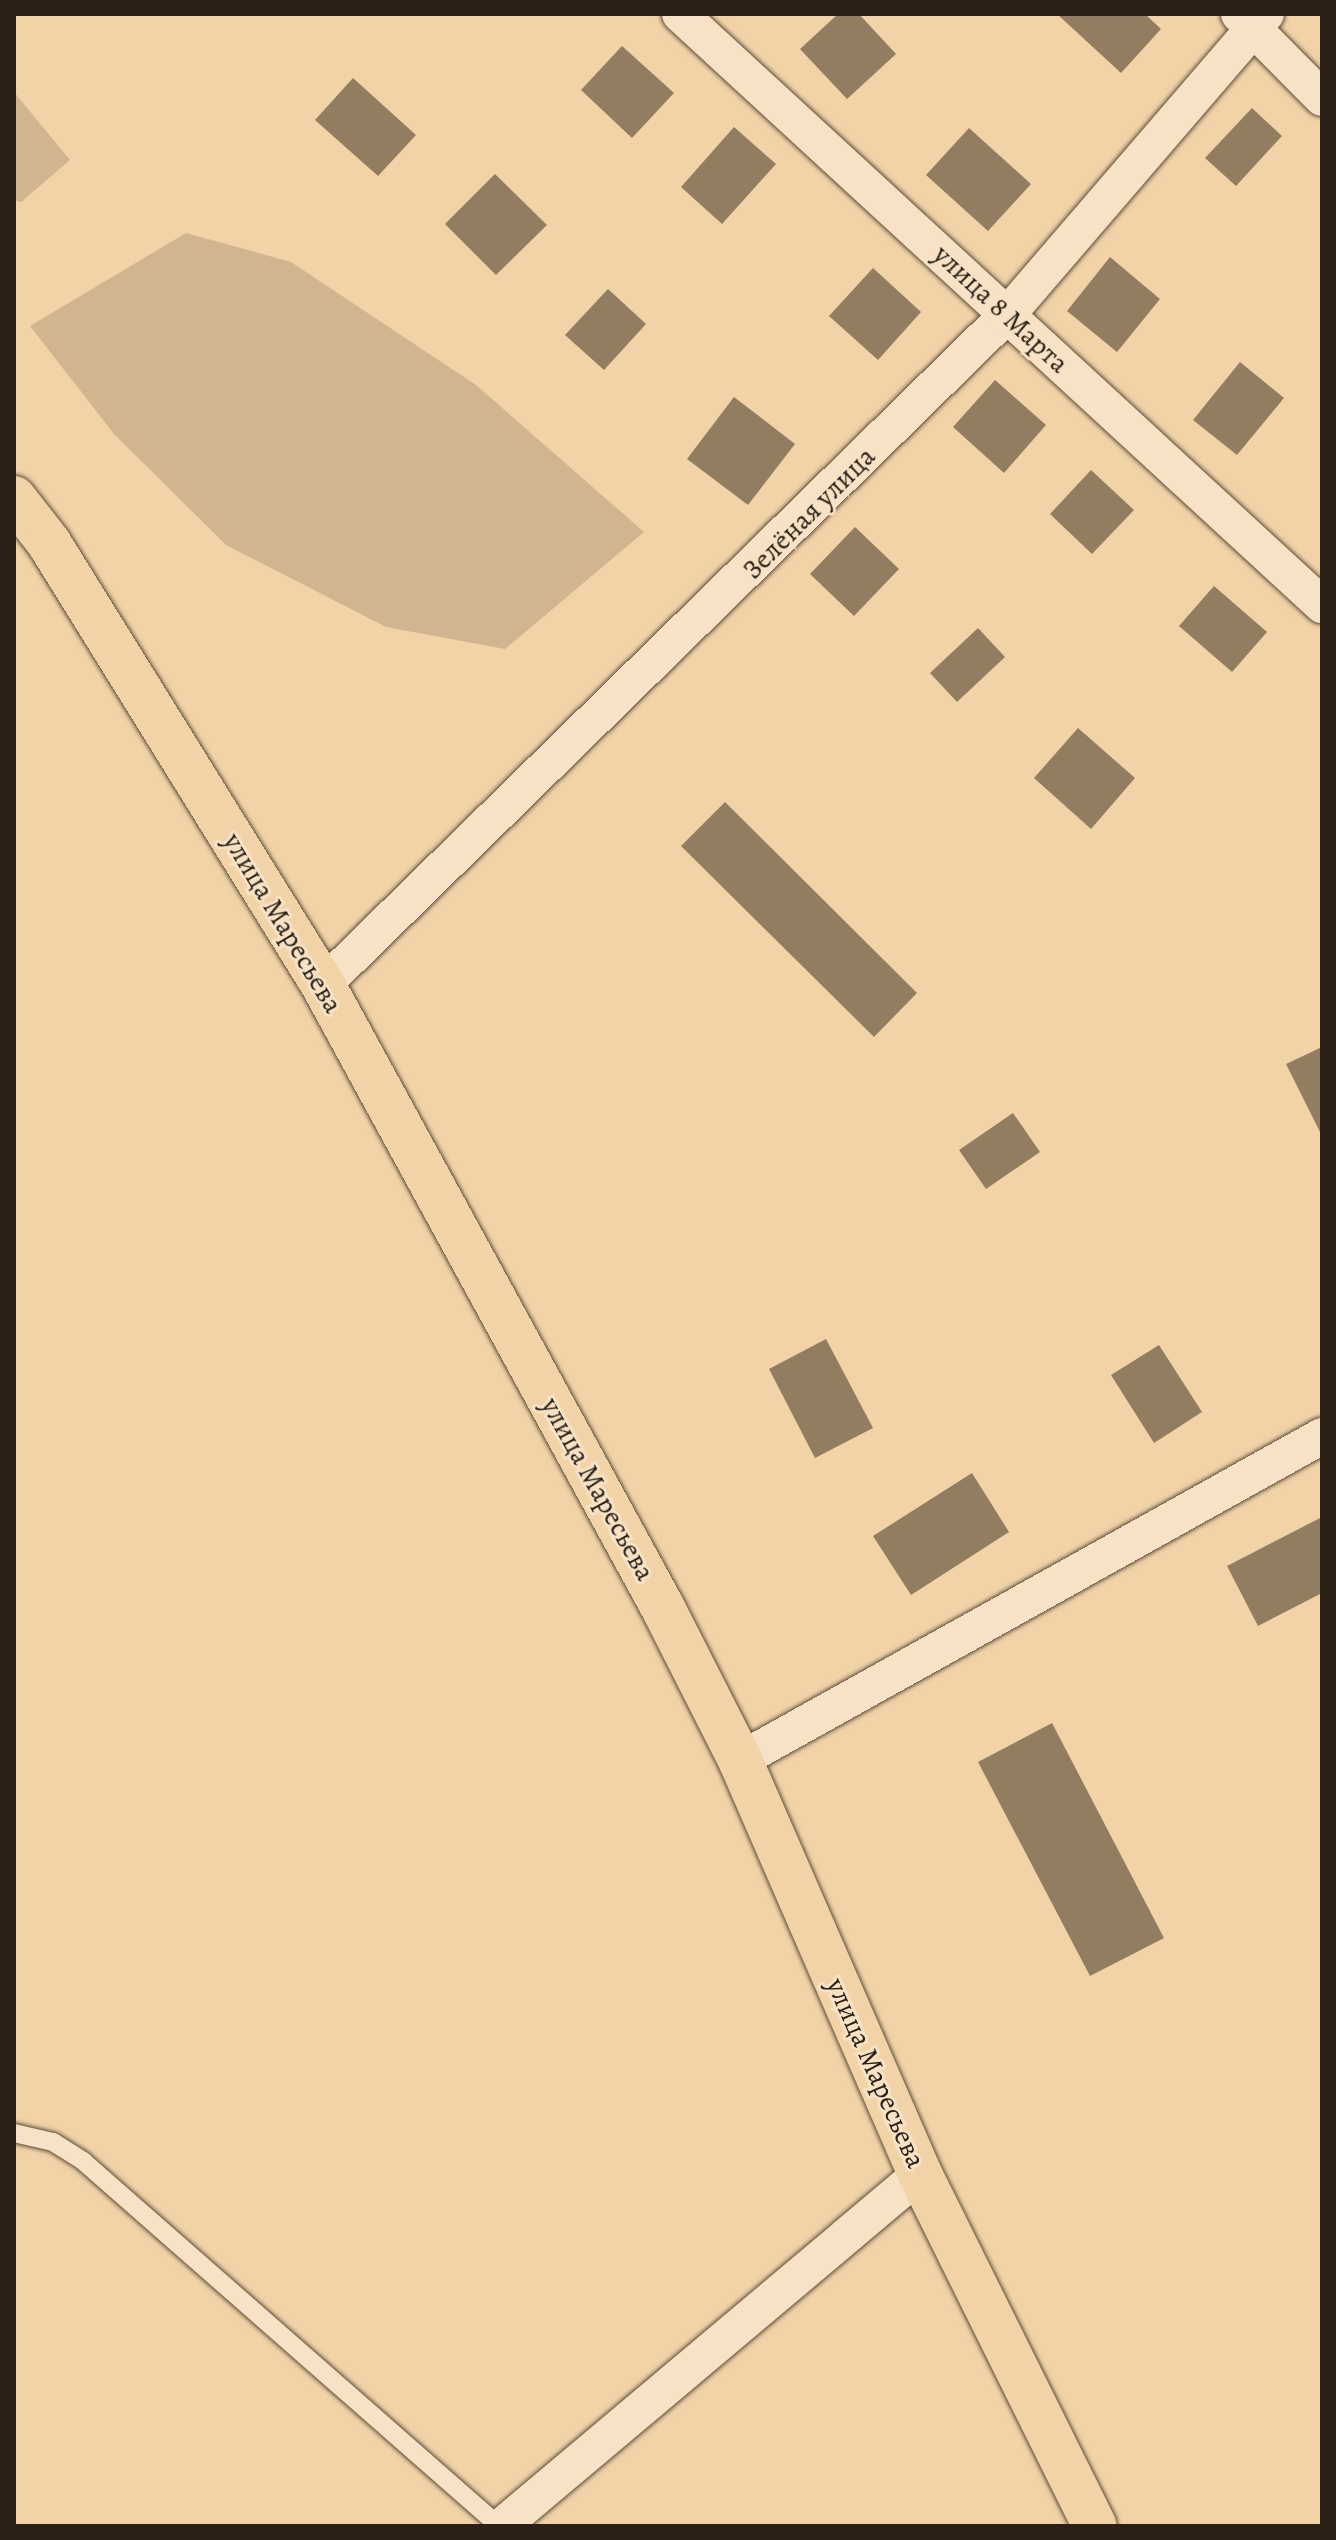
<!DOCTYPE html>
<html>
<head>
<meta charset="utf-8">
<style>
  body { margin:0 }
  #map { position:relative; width:1336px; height:2540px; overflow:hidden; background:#f2d3a8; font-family:Alegreya,serif }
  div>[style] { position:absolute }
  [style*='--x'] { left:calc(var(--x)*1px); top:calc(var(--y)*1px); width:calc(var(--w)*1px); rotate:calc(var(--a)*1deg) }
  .green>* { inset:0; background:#d0b58f }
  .building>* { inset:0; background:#927d61 }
  .roads { filter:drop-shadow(0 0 2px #5c4d3a) drop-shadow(0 0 2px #5c4d3a) }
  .lane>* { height:18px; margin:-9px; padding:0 9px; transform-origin:9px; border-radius:9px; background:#f7e2c6 }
  .street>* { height:36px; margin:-18px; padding:0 18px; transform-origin:18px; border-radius:18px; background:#f7e2c6 }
  .primary>* { height:44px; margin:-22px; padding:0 22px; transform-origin:22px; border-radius:22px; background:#f2d3a8 }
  span { translate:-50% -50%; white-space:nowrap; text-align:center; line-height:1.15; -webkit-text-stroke:6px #f7e2c6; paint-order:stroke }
  .street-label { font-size:28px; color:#2a2015 }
  .frame { position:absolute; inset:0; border:16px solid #2a2015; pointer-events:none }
</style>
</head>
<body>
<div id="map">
  <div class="green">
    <div style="clip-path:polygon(14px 92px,70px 160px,21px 202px,14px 200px)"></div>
    <div style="clip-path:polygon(186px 233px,291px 262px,476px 385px,644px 532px,505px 649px,386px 627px,226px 545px,114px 434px,30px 326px)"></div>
  </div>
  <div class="building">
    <div style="clip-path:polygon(838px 14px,859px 14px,896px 54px,847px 99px,800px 49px)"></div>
    <div style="clip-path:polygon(1057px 14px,1145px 14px,1161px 29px,1121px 73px)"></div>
    <div style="clip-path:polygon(622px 46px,674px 93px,632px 138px,581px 90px)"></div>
    <div style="clip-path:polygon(353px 78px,416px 135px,378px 176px,315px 120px)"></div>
    <div style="clip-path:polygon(1252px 108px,1282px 136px,1236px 186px,1205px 158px)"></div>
    <div style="clip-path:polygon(734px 127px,776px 164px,722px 224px,681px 187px)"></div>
    <div style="clip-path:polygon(969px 128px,1031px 184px,988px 231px,926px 175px)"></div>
    <div style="clip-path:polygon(495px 174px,547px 225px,496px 275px,445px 224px)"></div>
    <div style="clip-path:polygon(1110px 257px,1160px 299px,1117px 352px,1067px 311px)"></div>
    <div style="clip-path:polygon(873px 268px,921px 312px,878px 360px,829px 316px)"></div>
    <div style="clip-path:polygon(608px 289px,646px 324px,604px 370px,565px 335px)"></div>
    <div style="clip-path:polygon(1240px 362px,1284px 398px,1237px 455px,1193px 420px)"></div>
    <div style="clip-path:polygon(995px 380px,1046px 425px,1004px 473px,953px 427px)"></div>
    <div style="clip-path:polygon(734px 397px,795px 444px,748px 505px,687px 459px)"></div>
    <div style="clip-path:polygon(1091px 470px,1134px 510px,1092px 554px,1050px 514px)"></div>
    <div style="clip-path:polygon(855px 527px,899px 569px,854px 616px,810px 574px)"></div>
    <div style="clip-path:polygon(1214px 586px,1267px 632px,1232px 672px,1179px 626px)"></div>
    <div style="clip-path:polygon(978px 628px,1005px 657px,957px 702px,930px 673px)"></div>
    <div style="clip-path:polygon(1078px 728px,1135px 778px,1091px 829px,1034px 778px)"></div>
    <div style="clip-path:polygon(725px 802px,917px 993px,874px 1037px,681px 846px)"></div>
    <div style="clip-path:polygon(1322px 1047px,1322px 1136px,1286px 1064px)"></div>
    <div style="clip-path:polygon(1013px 1113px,1040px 1152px,986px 1189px,959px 1150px)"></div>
    <div style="clip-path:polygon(826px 1339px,873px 1428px,815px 1458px,769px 1369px)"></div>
    <div style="clip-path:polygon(1159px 1345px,1202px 1412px,1154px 1443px,1111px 1375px)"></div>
    <div style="clip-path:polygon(972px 1473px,1009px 1532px,911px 1595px,873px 1536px)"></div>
    <div style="clip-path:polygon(1322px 1517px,1322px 1593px,1258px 1626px,1227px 1566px)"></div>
    <div style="clip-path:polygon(1052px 1723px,1164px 1938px,1090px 1976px,978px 1762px)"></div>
  </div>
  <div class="roads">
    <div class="lane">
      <div style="--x:14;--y:2133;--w:40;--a:13"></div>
      <div style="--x:53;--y:2142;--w:36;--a:32"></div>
      <div style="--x:83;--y:2161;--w:553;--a:41.26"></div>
    </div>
    <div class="street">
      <div style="--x:680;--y:14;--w:873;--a:42.63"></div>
      <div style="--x:1239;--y:14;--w:118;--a:45.3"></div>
      <div style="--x:323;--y:985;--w:957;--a:-44.41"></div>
      <div style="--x:1007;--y:315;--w:397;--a:-49.3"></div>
      <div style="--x:740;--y:1760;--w:666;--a:-29.1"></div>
      <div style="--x:502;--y:2526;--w:546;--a:-40.1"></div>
    </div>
    <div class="primary">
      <div style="--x:14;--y:498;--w:57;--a:52.1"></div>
      <div style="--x:49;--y:543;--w:520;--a:58.2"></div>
      <div style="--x:323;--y:985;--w:712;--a:61.38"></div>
      <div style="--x:664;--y:1610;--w:168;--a:63.1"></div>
      <div style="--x:740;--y:1760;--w:451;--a:66.5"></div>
      <div style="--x:920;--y:2174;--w:393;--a:63.6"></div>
    </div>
  </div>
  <div class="street-label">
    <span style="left:1001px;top:309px;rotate:43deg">улица 8 Марта</span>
    <span style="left:809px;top:513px;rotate:-45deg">Зелёная улица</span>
    <span style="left:283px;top:923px;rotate:59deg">улица Маресьева</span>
    <span style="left:598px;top:1489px;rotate:61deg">улица Маресьева</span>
    <span style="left:876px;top:2073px;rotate:66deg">улица Маресьева</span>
  </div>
  <div class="frame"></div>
</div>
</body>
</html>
